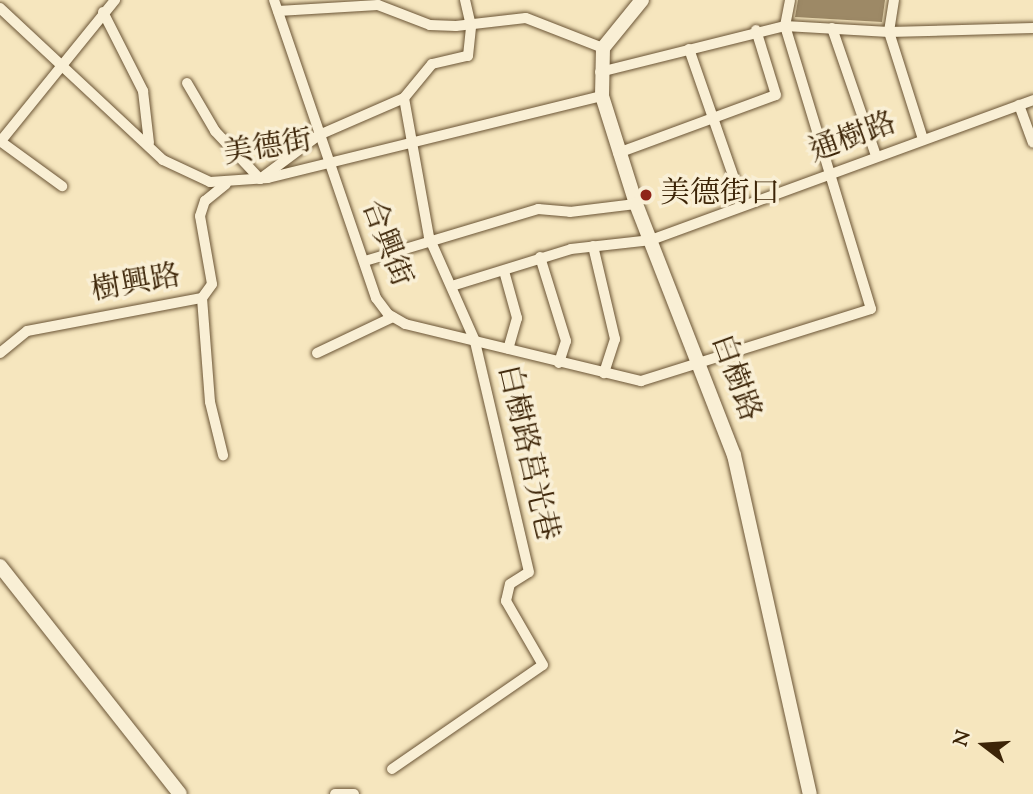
<!DOCTYPE html>
<html>
<head>
<meta charset="utf-8">
<style>
  body { margin:0 }
  #map { position:relative; width:1033px; height:794px; overflow:hidden; background:#f6e6be; font-family:"Sorts Mill Goudy","Noto Serif TC",serif }
  div>[style] { position:absolute }
  [style*='--x'] { left:calc(var(--x)*1px); top:calc(var(--y)*1px); width:calc(var(--w)*1px); rotate:calc(var(--a)*1deg) }
  .building>* { inset:0; background:#9d8966 }
  .roads { filter:drop-shadow(0 0 2px #6a5435) drop-shadow(0 0 2px #6a5435) }
  .street>* { height:10px; margin:-5px; padding:0 5px; transform-origin:5px; border-radius:5px; background:#f9efd5 }
  .secondary>* { height:14px; margin:-7px; padding:0 7px; transform-origin:7px; border-radius:7px; background:#f9efd5 }
  .dots>* { width:19px; height:19px; translate:-50% -50%; box-sizing:border-box; border:4px solid #f9efd5; border-radius:50% }
  span { translate:-50% -50%; white-space:nowrap; text-align:center; line-height:1.15; -webkit-text-stroke:7px #f9efd5; paint-order:stroke }
  .street-label { font-size:30px; color:#3c2407 }
  .poi-label { font-size:30px; color:#3c2407 }
  .left { translate:0 -50%; text-align:left }
  .north { position:absolute; left:949px; top:710px; width:70px; height:70px; -webkit-text-stroke:5px #f9efd5; paint-order:stroke; rotate:287deg; font-size:19px; font-weight:700; line-height:28px; text-align:center; color:#3c2407 }
  .north::after { content:''; display:block; margin:auto; width:24px; height:32px; background:#3c2407; clip-path:polygon(50% 0,100% 100%,50% 72%,0 100%) }
</style>
</head>
<body>
<div id="map">
  <div class="building">
    <div style="clip-path:polygon(798px 0,885px 0,882px 22px,795px 17px)"></div>
  </div>
  <div class="roads">
    <div class="street">
      <div style="--x:274;--y:0;--w:315;--a:71.1"></div>
      <div style="--x:376;--y:298;--w:20;--a:53"></div>
      <div style="--x:388;--y:314;--w:20;--a:30"></div>
      <div style="--x:405;--y:324;--w:243;--a:13.6"></div>
      <div style="--x:641;--y:381;--w:241;--a:-17.4"></div>
      <div style="--x:871;--y:309;--w:296;--a:-106.9"></div>
      <div style="--x:785;--y:26;--w:26;--a:-79"></div>
      <div style="--x:894;--y:0;--w:32;--a:99"></div>
      <div style="--x:889;--y:32;--w:112;--a:72.4"></div>
      <div style="--x:0;--y:8;--w:223;--a:43"></div>
      <div style="--x:163;--y:160;--w:52;--a:25.1"></div>
      <div style="--x:210;--y:182;--w:58;--a:-3.9"></div>
      <div style="--x:268;--y:178;--w:344;--a:-13.8"></div>
      <div style="--x:278;--y:11;--w:100;--a:-3.4"></div>
      <div style="--x:378;--y:5;--w:56;--a:21"></div>
      <div style="--x:430;--y:25;--w:26;--a:2"></div>
      <div style="--x:456;--y:26;--w:70;--a:-6.5"></div>
      <div style="--x:526;--y:18;--w:83;--a:21.3"></div>
      <div style="--x:103;--y:12;--w:89;--a:63.1"></div>
      <div style="--x:143;--y:91;--w:52;--a:83.4"></div>
      <div style="--x:832;--y:28;--w:135;--a:71"></div>
      <div style="--x:689;--y:49;--w:164;--a:70.8"></div>
      <div style="--x:600;--y:72;--w:191;--a:-14"></div>
      <div style="--x:785;--y:26;--w:104;--a:3.3"></div>
      <div style="--x:889;--y:32;--w:144;--a:-1.6"></div>
      <div style="--x:187;--y:83;--w:56;--a:59.7"></div>
      <div style="--x:215;--y:131;--w:66;--a:46.8"></div>
      <div style="--x:260;--y:179;--w:74;--a:-36.7"></div>
      <div style="--x:319;--y:135;--w:93;--a:-23.5"></div>
      <div style="--x:404;--y:98;--w:44;--a:-50.5"></div>
      <div style="--x:432;--y:64;--w:37;--a:-13"></div>
      <div style="--x:468;--y:56;--w:30;--a:-84"></div>
      <div style="--x:471;--y:26;--w:27;--a:-103"></div>
      <div style="--x:1019;--y:105;--w:40;--a:69.8"></div>
      <div style="--x:0;--y:141;--w:77;--a:36"></div>
      <div style="--x:0;--y:142;--w:183;--a:-51"></div>
      <div style="--x:618;--y:153;--w:168;--a:-20.2"></div>
      <div style="--x:776;--y:95;--w:68;--a:-107.1"></div>
      <div style="--x:593;--y:246;--w:96;--a:76.7"></div>
      <div style="--x:615;--y:339;--w:36;--a:108"></div>
      <div style="--x:540;--y:257;--w:88;--a:72.8"></div>
      <div style="--x:566;--y:341;--w:23;--a:108"></div>
      <div style="--x:365;--y:261;--w:181;--a:-16.7"></div>
      <div style="--x:538;--y:209;--w:32;--a:5"></div>
      <div style="--x:570;--y:212;--w:66;--a:-6.9"></div>
      <div style="--x:504;--y:271;--w:49;--a:74.5"></div>
      <div style="--x:517;--y:318;--w:32;--a:106"></div>
      <div style="--x:455;--y:285;--w:121;--a:-17.2"></div>
      <div style="--x:571;--y:249;--w:81;--a:-6.4"></div>
      <div style="--x:651;--y:240;--w:407;--a:-20.1"></div>
      <div style="--x:202;--y:298;--w:104;--a:85.6"></div>
      <div style="--x:210;--y:402;--w:55;--a:76.2"></div>
      <div style="--x:0;--y:353;--w:35;--a:-39"></div>
      <div style="--x:27;--y:331;--w:178;--a:-10.7"></div>
      <div style="--x:202;--y:298;--w:17;--a:-54"></div>
      <div style="--x:212;--y:284;--w:69;--a:-100"></div>
      <div style="--x:200;--y:216;--w:16;--a:-72"></div>
      <div style="--x:205;--y:201;--w:27;--a:-39"></div>
      <div style="--x:317;--y:353;--w:84;--a:-25.3"></div>
      <div style="--x:392;--y:769;--w:183;--a:-34.6"></div>
      <div style="--x:543;--y:665;--w:74;--a:-120"></div>
      <div style="--x:506;--y:601;--w:17;--a:-77"></div>
      <div style="--x:510;--y:584;--w:22;--a:-32"></div>
      <div style="--x:529;--y:572;--w:237;--a:-103.2"></div>
      <div style="--x:475;--y:341;--w:114;--a:-113.9"></div>
      <div style="--x:429;--y:237;--w:141;--a:-100.2"></div>
      <div style="--x:335;--y:794;--w:19;--a:0"></div>
    </div>
    <div class="secondary">
      <div style="--x:642;--y:0;--w:62;--a:129.1"></div>
      <div style="--x:603;--y:48;--w:48;--a:91.2"></div>
      <div style="--x:602;--y:96;--w:113;--a:72.5"></div>
      <div style="--x:636;--y:204;--w:269;--a:68.7"></div>
      <div style="--x:734;--y:455;--w:347;--a:77.4"></div>
      <div style="--x:0;--y:566;--w:290;--a:51.7"></div>
    </div>
  </div>
  <div class="dots">
    <div style="left:646px;top:195px;background:#8f2418"></div>
  </div>
  <div class="street-label">
    <span style="left:853px;top:139px;rotate:-20deg">通樹路</span>
    <span style="left:268px;top:149px;rotate:-9deg">美德街</span>
    <span style="left:385px;top:244px;rotate:69deg">合興街</span>
    <span style="left:136px;top:285px;rotate:-10deg">樹興路</span>
    <span style="left:734px;top:378px;rotate:70deg">白樹路</span>
    <span style="left:526px;top:453px;rotate:77deg">白樹路莒光巷</span>
  </div>
  <div class="poi-label">
    <span class="left" style="left:660px;top:195px">美德街口</span>
  </div>
  <div class="north">N</div>
</div>
</body>
</html>
